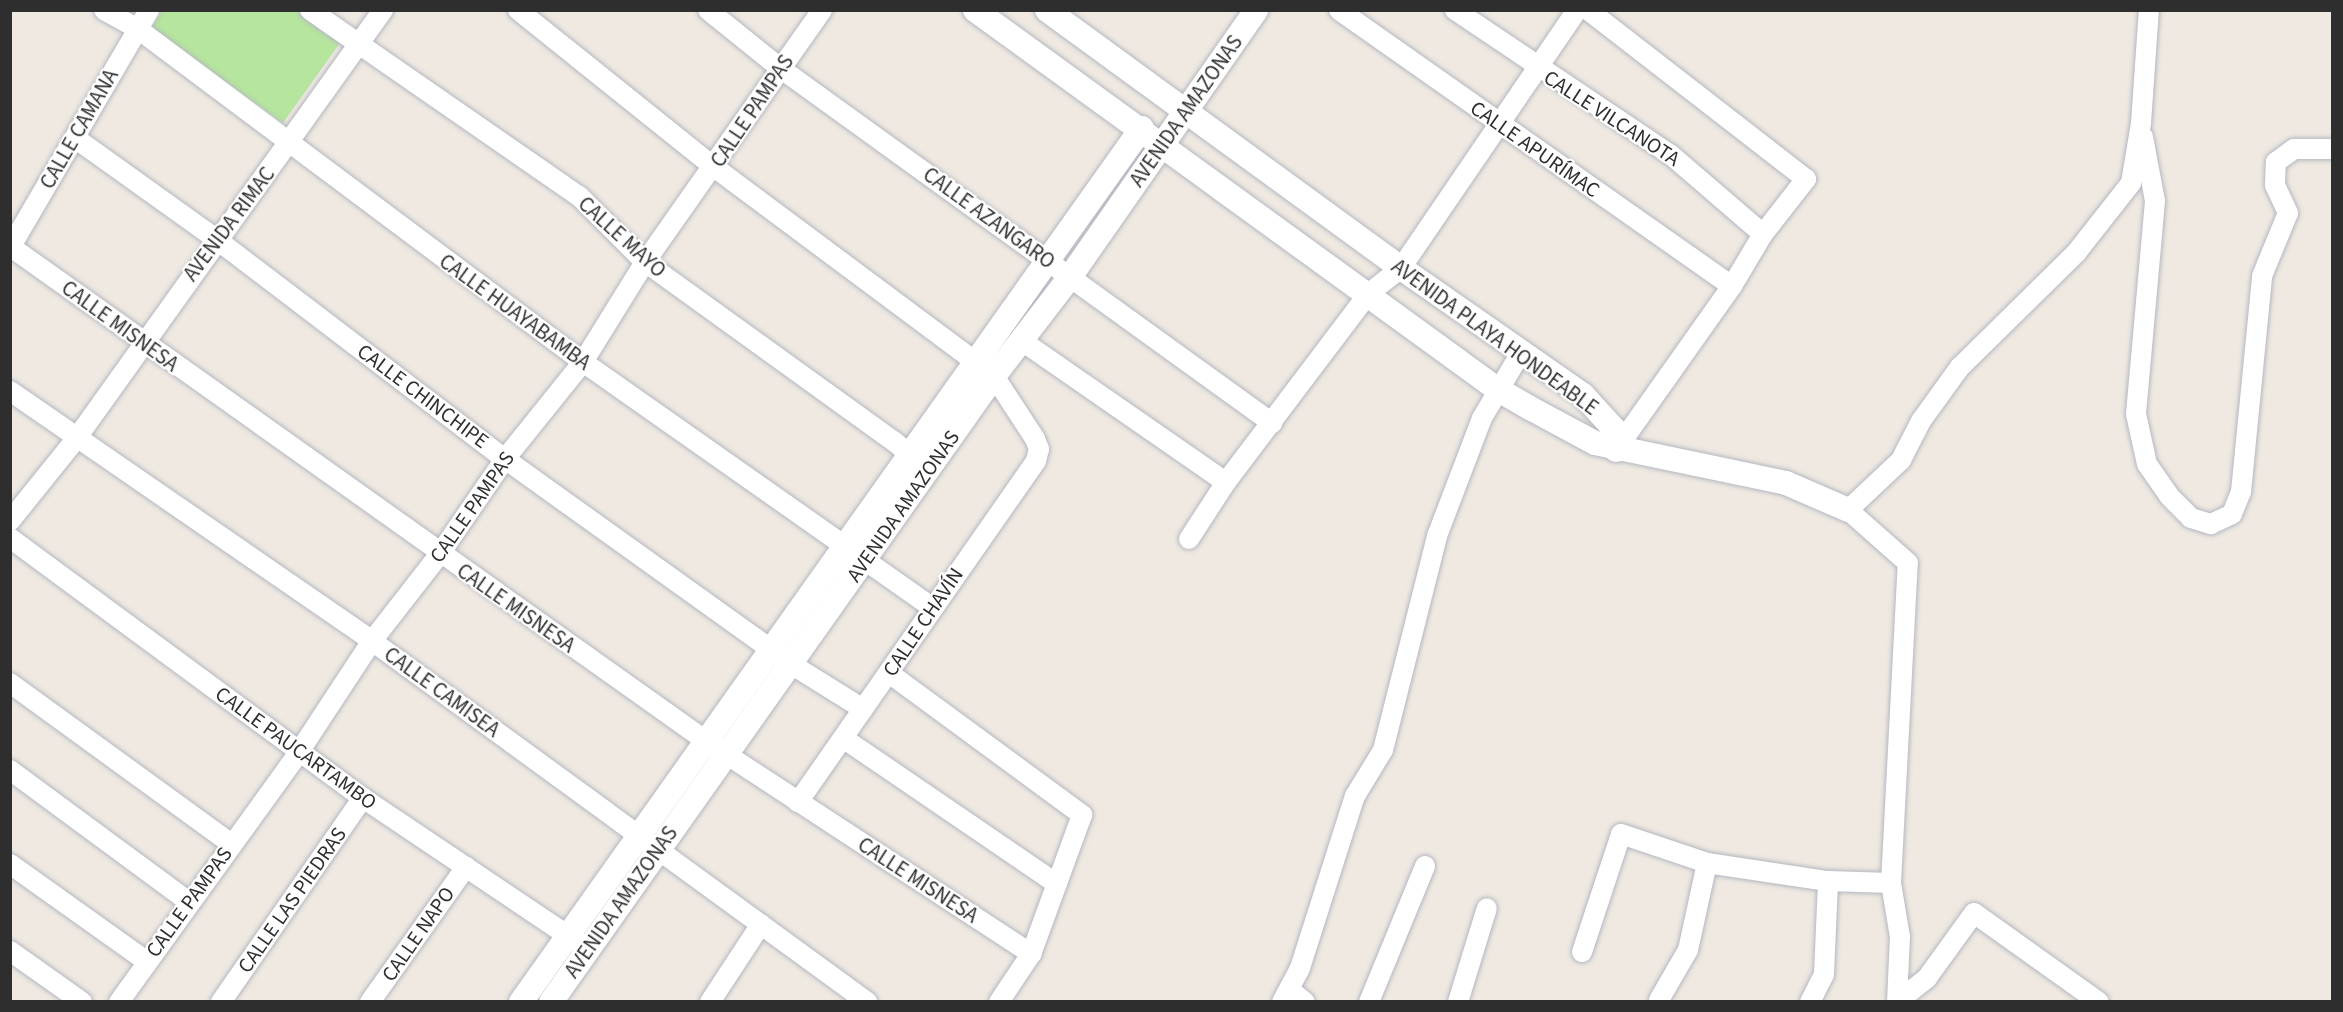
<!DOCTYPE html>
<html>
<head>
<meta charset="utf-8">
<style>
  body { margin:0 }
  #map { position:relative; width:2343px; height:1012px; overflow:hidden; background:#efe9e1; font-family:"Source Sans 3",sans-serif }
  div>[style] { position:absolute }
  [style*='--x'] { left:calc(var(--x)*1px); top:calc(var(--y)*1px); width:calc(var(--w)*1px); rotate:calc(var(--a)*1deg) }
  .green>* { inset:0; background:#b6e59e }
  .roads { filter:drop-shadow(0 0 2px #b4b7c1) drop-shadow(0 0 2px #b4b7c1) }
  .minor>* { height:20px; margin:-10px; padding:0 10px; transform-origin:10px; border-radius:10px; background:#fff }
  .tertiary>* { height:24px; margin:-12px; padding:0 12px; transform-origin:12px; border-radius:12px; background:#fff }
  span { translate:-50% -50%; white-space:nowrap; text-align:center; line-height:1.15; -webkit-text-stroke:4.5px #fff; paint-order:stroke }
  .street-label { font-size:21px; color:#2e2e2e }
  .frame { position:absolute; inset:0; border:12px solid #2e2e2e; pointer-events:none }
</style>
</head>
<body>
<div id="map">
  <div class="green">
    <div style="clip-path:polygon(162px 11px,297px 11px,340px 43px,283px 123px,152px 28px)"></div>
  </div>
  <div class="roads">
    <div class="minor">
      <div style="--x:104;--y:10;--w:39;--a:29"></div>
      <div style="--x:138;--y:29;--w:556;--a:36.81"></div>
      <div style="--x:583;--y:362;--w:426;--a:35.1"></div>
      <div style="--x:310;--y:10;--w:327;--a:34.7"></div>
      <div style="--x:579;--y:196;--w:93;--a:45"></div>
      <div style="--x:645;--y:262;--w:308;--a:35.8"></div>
      <div style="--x:895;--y:442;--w:33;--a:41"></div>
      <div style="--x:518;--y:10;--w:251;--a:38.7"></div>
      <div style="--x:714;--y:167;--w:349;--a:36.7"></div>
      <div style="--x:994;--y:376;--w:75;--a:56.9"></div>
      <div style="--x:1035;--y:439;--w:11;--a:68"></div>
      <div style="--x:1039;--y:449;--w:12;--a:104"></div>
      <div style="--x:1036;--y:461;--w:416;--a:124.9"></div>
      <div style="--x:708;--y:10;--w:92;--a:38.9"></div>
      <div style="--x:780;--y:68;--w:607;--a:35.81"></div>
      <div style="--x:1339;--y:10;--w:480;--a:35.1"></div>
      <div style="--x:1455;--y:10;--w:260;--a:33.9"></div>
      <div style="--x:1671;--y:155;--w:121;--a:40.7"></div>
      <div style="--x:1588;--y:10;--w:276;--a:37.8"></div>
      <div style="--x:1806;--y:179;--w:70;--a:128"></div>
      <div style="--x:1763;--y:234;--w:61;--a:120.8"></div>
      <div style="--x:1732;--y:286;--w:201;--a:125.3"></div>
      <div style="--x:2143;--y:137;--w:65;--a:79.4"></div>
      <div style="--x:2155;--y:201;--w:214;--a:95.1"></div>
      <div style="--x:2136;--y:414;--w:51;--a:77.6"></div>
      <div style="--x:2147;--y:464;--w:39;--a:55"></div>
      <div style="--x:2169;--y:496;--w:31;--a:45"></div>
      <div style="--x:2191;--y:518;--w:21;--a:17"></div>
      <div style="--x:2211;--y:524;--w:23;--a:-25"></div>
      <div style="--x:2232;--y:514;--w:24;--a:-68"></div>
      <div style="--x:2241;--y:492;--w:217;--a:-84.4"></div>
      <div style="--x:2262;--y:276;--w:68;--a:-67.6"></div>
      <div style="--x:2288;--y:213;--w:31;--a:-115"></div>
      <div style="--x:2275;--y:185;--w:23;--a:-88"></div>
      <div style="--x:2276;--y:162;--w:22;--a:-36"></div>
      <div style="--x:2294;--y:149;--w:38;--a:0"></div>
      <div style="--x:75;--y:138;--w:173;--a:35.6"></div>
      <div style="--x:216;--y:239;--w:363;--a:37.3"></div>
      <div style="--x:505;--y:459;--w:352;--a:35.6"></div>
      <div style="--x:791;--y:664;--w:85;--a:32"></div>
      <div style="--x:11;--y:247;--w:853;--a:35.4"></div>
      <div style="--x:706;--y:741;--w:389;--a:33.2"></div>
      <div style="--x:10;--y:248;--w:276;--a:-59.7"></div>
      <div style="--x:1022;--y:341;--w:248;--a:34.7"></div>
      <div style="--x:10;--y:391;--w:440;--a:34.6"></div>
      <div style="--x:372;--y:641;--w:613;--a:36.1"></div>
      <div style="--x:10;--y:521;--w:105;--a:-51.2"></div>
      <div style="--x:76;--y:439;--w:528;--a:-54.41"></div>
      <div style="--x:10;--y:538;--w:438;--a:36.4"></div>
      <div style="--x:363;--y:798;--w:262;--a:33.9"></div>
      <div style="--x:1189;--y:539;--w:68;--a:-57"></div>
      <div style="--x:1226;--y:482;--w:236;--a:-52.9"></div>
      <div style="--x:1368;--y:294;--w:42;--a:-38.2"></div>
      <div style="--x:1401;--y:268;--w:312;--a:-55.7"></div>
      <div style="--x:889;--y:673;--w:240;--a:36.3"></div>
      <div style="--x:1082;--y:815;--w:148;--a:110.1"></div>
      <div style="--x:1031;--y:954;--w:58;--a:123.7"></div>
      <div style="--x:10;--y:683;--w:274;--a:36"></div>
      <div style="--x:843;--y:738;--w:259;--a:34.3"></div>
      <div style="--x:10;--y:770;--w:222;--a:36.4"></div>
      <div style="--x:10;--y:864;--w:167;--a:35.5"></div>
      <div style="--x:10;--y:951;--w:88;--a:35.3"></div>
      <div style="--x:1582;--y:952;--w:124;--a:-71.7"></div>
      <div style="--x:1621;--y:834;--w:91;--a:18.6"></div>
      <div style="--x:1707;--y:863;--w:122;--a:8.5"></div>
      <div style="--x:1828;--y:881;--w:63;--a:1.8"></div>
      <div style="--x:1290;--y:990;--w:19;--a:39"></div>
      <div style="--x:1659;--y:1000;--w:58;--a:-59.9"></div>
      <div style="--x:1688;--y:950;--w:89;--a:-77.7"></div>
      <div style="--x:1898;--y:1001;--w:37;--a:-38"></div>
      <div style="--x:1927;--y:978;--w:80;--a:-54.1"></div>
      <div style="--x:1974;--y:913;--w:153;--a:35.5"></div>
      <div style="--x:119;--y:1002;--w:308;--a:-54.2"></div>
      <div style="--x:299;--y:752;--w:133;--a:-56.7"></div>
      <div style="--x:372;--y:641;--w:109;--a:-52.1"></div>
      <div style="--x:439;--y:555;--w:116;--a:-55.5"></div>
      <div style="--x:505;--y:459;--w:124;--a:-51.2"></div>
      <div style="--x:583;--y:362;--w:118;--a:-58.2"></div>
      <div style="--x:645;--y:262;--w:308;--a:-54.9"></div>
      <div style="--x:221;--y:1002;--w:249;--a:-55.2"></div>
      <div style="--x:370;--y:1002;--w:166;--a:-54.6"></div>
      <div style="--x:710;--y:1002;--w:93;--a:-56.8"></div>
      <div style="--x:1282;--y:1002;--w:38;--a:-62"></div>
      <div style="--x:1300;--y:968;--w:181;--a:-72.3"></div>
      <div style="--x:1355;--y:796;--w:54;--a:-58.7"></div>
      <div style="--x:1383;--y:750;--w:221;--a:-75.8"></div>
      <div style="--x:1437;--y:536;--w:126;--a:-69.1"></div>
      <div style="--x:1482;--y:418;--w:78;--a:-59.2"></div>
      <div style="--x:1369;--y:1002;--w:147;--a:-67.6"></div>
      <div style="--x:1458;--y:1002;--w:98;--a:-72.9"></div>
      <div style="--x:1810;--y:1002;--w:31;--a:-63"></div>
      <div style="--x:1824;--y:974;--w:93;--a:-87.5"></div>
      <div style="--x:1897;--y:1002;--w:65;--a:-87.4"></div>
      <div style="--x:1900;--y:937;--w:55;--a:-99.5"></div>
      <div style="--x:1891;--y:883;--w:320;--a:-87"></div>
      <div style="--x:1908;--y:563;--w:80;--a:-138.5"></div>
      <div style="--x:1848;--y:510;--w:73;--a:-43.3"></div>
      <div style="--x:1901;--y:460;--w:44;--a:-62.9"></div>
      <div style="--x:1921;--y:421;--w:67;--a:-54.2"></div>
      <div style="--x:1960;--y:367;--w:163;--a:-44.5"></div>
      <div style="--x:2076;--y:253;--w:89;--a:-51.8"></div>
      <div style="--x:2131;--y:183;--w:61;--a:-80.5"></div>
      <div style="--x:2141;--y:123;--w:113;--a:-86"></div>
    </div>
    <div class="tertiary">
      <div style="--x:975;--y:10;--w:645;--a:35.98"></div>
      <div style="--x:1497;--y:389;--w:38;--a:30"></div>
      <div style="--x:1530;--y:408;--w:74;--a:28.3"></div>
      <div style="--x:1595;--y:443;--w:195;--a:11.8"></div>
      <div style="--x:1786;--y:483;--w:68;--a:23.5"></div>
      <div style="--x:1047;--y:10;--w:438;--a:36.1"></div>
      <div style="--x:1401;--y:268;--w:222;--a:34.9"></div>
      <div style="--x:1583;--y:395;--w:46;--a:47.6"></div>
      <div style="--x:1614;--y:429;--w:21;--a:85"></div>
      <div style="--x:521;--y:1002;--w:1072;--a:-54.61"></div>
      <div style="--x:551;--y:1002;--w:767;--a:-54.71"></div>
      <div style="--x:994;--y:376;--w:125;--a:-52.5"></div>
      <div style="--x:1070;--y:277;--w:325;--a:-55.1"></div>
    </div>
  </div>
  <div class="street-label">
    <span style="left:752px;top:111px;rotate:-56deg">CALLE PAMPAS</span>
    <span style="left:1186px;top:111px;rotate:-55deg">AVENIDA AMAZONAS</span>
    <span style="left:1612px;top:118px;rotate:33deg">CALLE VILCANOTA</span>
    <span style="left:79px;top:129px;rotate:-60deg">CALLE CAMANA</span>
    <span style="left:1535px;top:149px;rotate:35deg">CALLE APURÍMAC</span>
    <span style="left:989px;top:218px;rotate:36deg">CALLE AZANGARO</span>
    <span style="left:229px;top:224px;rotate:-53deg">AVENIDA RIMAC</span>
    <span style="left:622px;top:237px;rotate:42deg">CALLE MAYO</span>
    <span style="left:515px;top:312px;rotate:36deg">CALLE HUAYABAMBA</span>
    <span style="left:120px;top:326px;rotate:36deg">CALLE MISNESA</span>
    <span style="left:1495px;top:337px;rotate:36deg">AVENIDA PLAYA HONDEABLE</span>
    <span style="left:423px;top:396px;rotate:37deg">CALLE CHINCHIPE</span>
    <span style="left:903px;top:506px;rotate:-55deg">AVENIDA AMAZONAS</span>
    <span style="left:472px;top:507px;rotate:-55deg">CALLE PAMPAS</span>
    <span style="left:516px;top:608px;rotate:35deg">CALLE MISNESA</span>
    <span style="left:923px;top:622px;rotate:-56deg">CALLE CHAVÍN</span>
    <span style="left:442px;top:692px;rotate:36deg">CALLE CAMISEA</span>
    <span style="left:296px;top:748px;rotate:36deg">CALLE PAUCARTAMBO</span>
    <span style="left:918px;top:880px;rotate:33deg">CALLE MISNESA</span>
    <span style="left:292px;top:900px;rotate:-55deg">CALLE LAS PIEDRAS</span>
    <span style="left:189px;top:902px;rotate:-54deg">CALLE PAMPAS</span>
    <span style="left:621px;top:902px;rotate:-55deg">AVENIDA AMAZONAS</span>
    <span style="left:418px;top:934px;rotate:-55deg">CALLE NAPO</span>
  </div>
  <div class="frame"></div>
</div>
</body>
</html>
